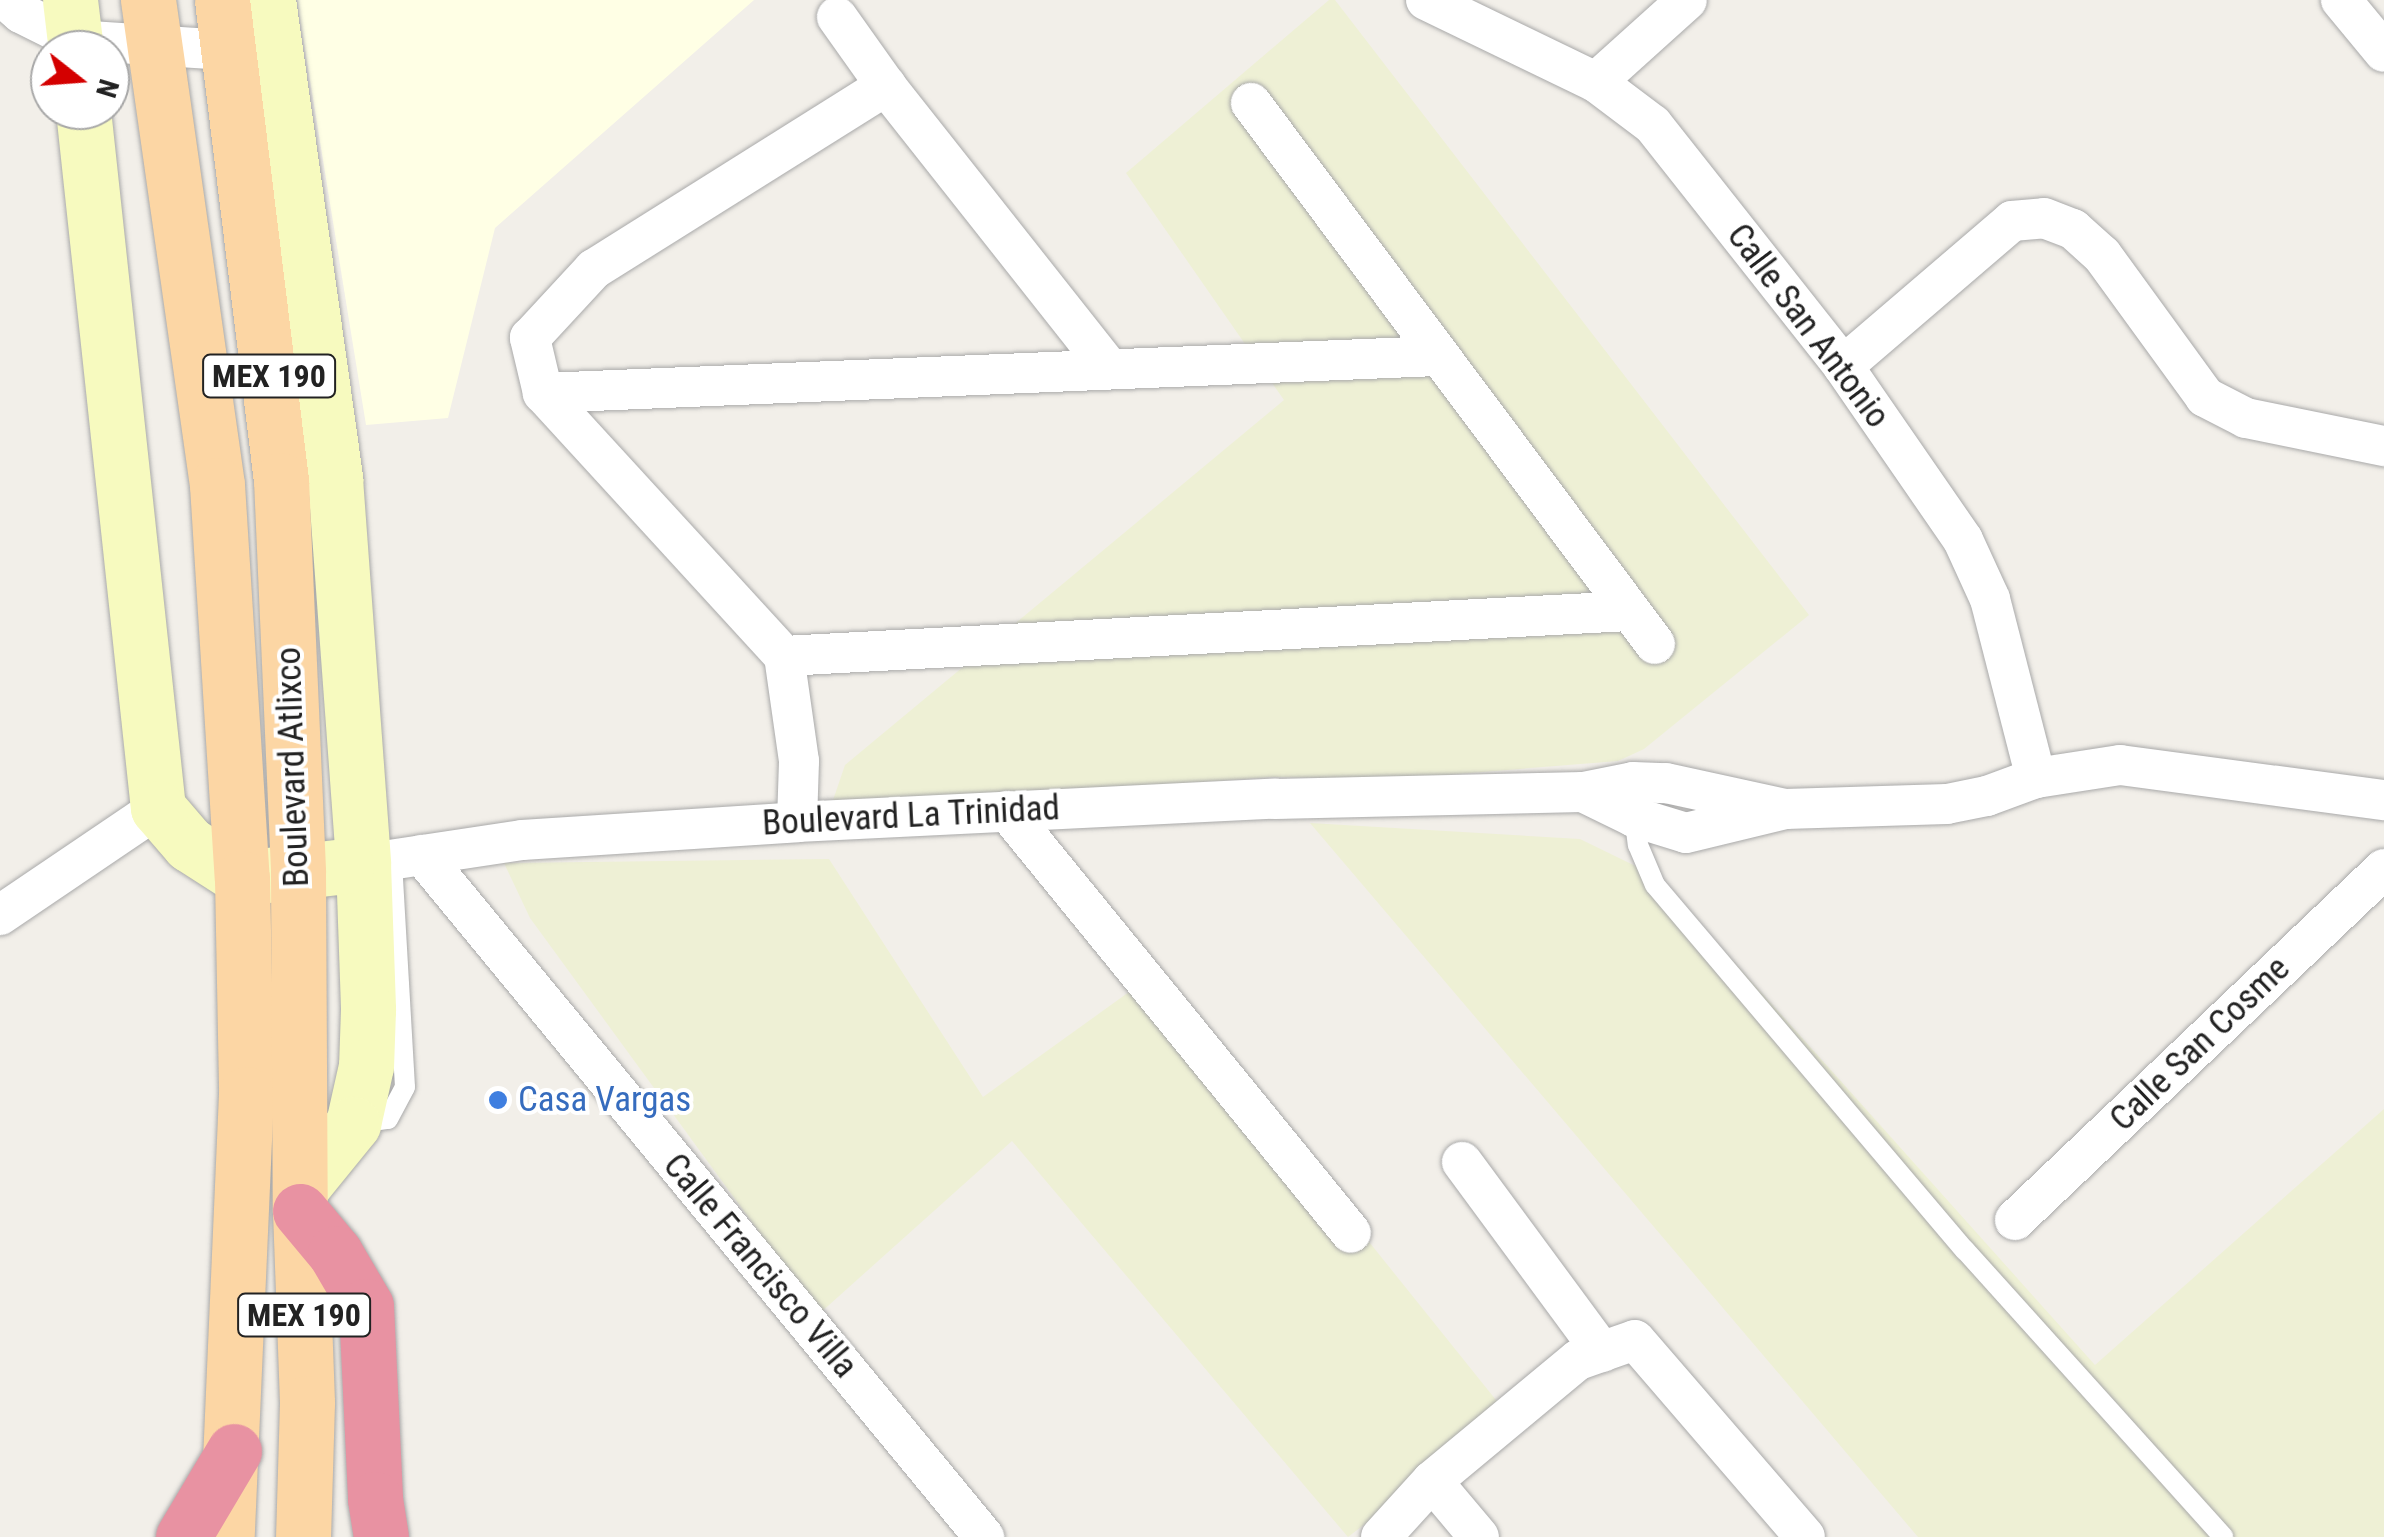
<!DOCTYPE html>
<html>
<head>
<meta charset="utf-8">
<style>
  body { margin:0 }
  #map { position:relative; width:2384px; height:1537px; overflow:hidden; background:#f2efe9; font-family:"Roboto Condensed",sans-serif }
  div>[style] { position:absolute }
  [style*='--x'] { left:calc(var(--x)*1px); top:calc(var(--y)*1px); width:calc(var(--w)*1px); rotate:calc(var(--a)*1deg) }
  .education>* { inset:0; background:#ffffe5 }
  .farmland>* { inset:0; background:#eef0d5 }
  .roads { filter:drop-shadow(0 0 2px #a9a9a9) drop-shadow(0 0 2px #a9a9a9) }
  .lane>* { height:20px; margin:-10px; padding:0 10px; transform-origin:10px; border-radius:10px; background:#fff }
  .street>* { height:40px; margin:-20px; padding:0 20px; transform-origin:20px; border-radius:20px; background:#fff }
  .secondary>* { height:55px; margin:-27.5px; padding:0 27.5px; transform-origin:27.5px; border-radius:27.5px; background:#f7fabf }
  .primary>* { height:55px; margin:-27.5px; padding:0 27.5px; transform-origin:27.5px; border-radius:27.5px; background:#fcd6a4 }
  .highway>* { height:55px; margin:-27.5px; padding:0 27.5px; transform-origin:27.5px; border-radius:27.5px; background:#e892a2 }
  .dots>* { width:28px; height:28px; translate:-50% -50%; box-sizing:border-box; border:5px solid #fff; border-radius:50% }
  span { translate:-50% -50%; white-space:nowrap; text-align:center; line-height:1.15; -webkit-text-stroke:8px #fff; paint-order:stroke }
  .shield-label span { padding:2px 8px; background:#fff; border:2px solid; border-radius:8px; -webkit-text-stroke-width:0 }
  .shield-label { font-size:32px; color:#222; font-weight:700 }
  .street-label { font-size:35px; color:#222 }
  .shop-label { font-size:35px; color:#366cbe }
  .left { translate:0 -50%; text-align:left }
  .north { position:absolute; left:30px; top:30px; width:100px; height:100px; box-sizing:border-box; background:#fff; border:2px solid #a7a7a7; border-radius:50%; rotate:107deg; font-size:28px; font-weight:700; line-height:40px; text-align:center; color:#222 }
  .north::after { content:''; display:block; margin:auto; width:35px; height:45px; background:#d40000; clip-path:polygon(50% 0,100% 100%,50% 72%,0 100%) }
</style>
</head>
<body>
<div id="map">
  <div class="education">
    <div style="clip-path:polygon(297px 0,754px 0,495px 228px,448px 418px,366px 425px)"></div>
  </div>
  <div class="farmland">
    <div style="clip-path:polygon(1329px 0,1335px 0,1809px 615px,1644px 749px,1618px 761px,1396px 779px,1272px 777px,830px 809px,845px 765px,1284px 400px,1126px 173px)"></div>
    <div style="clip-path:polygon(1310px 823px,1580px 839px,1658px 877px,2095px 1365px,2384px 1109px,2384px 1537px,1918px 1537px)"></div>
    <div style="clip-path:polygon(829px 859px,983px 1097px,1154px 974px,1500px 1405px,1430px 1474px,1348px 1537px,1012px 1141px,819px 1314px,530px 918px,504px 863px)"></div>
  </div>
  <div class="roads">
    <div class="lane">
      <div style="--x:1634;--y:814;--w:31;--a:83"></div>
      <div style="--x:1638;--y:845;--w:43;--a:67"></div>
      <div style="--x:1655;--y:885;--w:479;--a:49.7"></div>
      <div style="--x:1965;--y:1250;--w:386;--a:48"></div>
      <div style="--x:359;--y:1123;--w:29;--a:-8"></div>
      <div style="--x:388;--y:1119;--w:36;--a:-62"></div>
      <div style="--x:405;--y:1087;--w:227;--a:-93.3"></div>
    </div>
    <div class="street">
      <div style="--x:6;--y:0;--w:20;--a:41"></div>
      <div style="--x:21;--y:13;--w:60;--a:26.6"></div>
      <div style="--x:75;--y:40;--w:181;--a:3.8"></div>
      <div style="--x:1426;--y:0;--w:189;--a:25.8"></div>
      <div style="--x:1596;--y:82;--w:71;--a:37"></div>
      <div style="--x:1653;--y:125;--w:307;--a:51.7"></div>
      <div style="--x:1843;--y:366;--w:211;--a:55.4"></div>
      <div style="--x:1963;--y:540;--w:65;--a:65.4"></div>
      <div style="--x:1990;--y:599;--w:185;--a:75.6"></div>
      <div style="--x:2341;--y:0;--w:67;--a:50.4"></div>
      <div style="--x:837;--y:17;--w:85;--a:54.6"></div>
      <div style="--x:886;--y:86;--w:360;--a:51.7"></div>
      <div style="--x:1596;--y:82;--w:122;--a:-42"></div>
      <div style="--x:1251;--y:103;--w:675;--a:53.25"></div>
      <div style="--x:1843;--y:366;--w:223;--a:-40.6"></div>
      <div style="--x:2012;--y:221;--w:32;--a:-5"></div>
      <div style="--x:2044;--y:218;--w:31;--a:21"></div>
      <div style="--x:2073;--y:229;--w:39;--a:42"></div>
      <div style="--x:2102;--y:255;--w:175;--a:54"></div>
      <div style="--x:2205;--y:397;--w:46;--a:27.1"></div>
      <div style="--x:2246;--y:418;--w:141;--a:11.5"></div>
      <div style="--x:543;--y:393;--w:895;--a:-2.37"></div>
      <div style="--x:784;--y:656;--w:846;--a:-3.05"></div>
      <div style="--x:1583;--y:792;--w:57;--a:26.1"></div>
      <div style="--x:1634;--y:817;--w:54;--a:17.1"></div>
      <div style="--x:1686;--y:833;--w:102;--a:-13.6"></div>
      <div style="--x:1785;--y:809;--w:162;--a:-1.8"></div>
      <div style="--x:1947;--y:804;--w:41;--a:-11.3"></div>
      <div style="--x:1987;--y:796;--w:52;--a:-20.2"></div>
      <div style="--x:2036;--y:778;--w:85;--a:-8.8"></div>
      <div style="--x:2120;--y:765;--w:266;--a:7.6"></div>
      <div style="--x:1007;--y:811;--w:544;--a:50.81"></div>
      <div style="--x:797;--y:822;--w:61;--a:-88.1"></div>
      <div style="--x:799;--y:761;--w:106;--a:-98.1"></div>
      <div style="--x:784;--y:656;--w:357;--a:-132.5"></div>
      <div style="--x:543;--y:393;--w:57;--a:-103.3"></div>
      <div style="--x:530;--y:338;--w:94;--a:-47.2"></div>
      <div style="--x:594;--y:269;--w:345;--a:-32.1"></div>
      <div style="--x:422;--y:855;--w:884;--a:50.51"></div>
      <div style="--x:363;--y:864;--w:161;--a:-8.6"></div>
      <div style="--x:522;--y:840;--w:276;--a:-3.7"></div>
      <div style="--x:797;--y:822;--w:479;--a:-2.8"></div>
      <div style="--x:1275;--y:799;--w:308;--a:-1.3"></div>
      <div style="--x:1583;--y:792;--w:51;--a:-11.3"></div>
      <div style="--x:1633;--y:782;--w:33;--a:2"></div>
      <div style="--x:1666;--y:783;--w:122;--a:12.3"></div>
      <div style="--x:0;--y:915;--w:191;--a:-34.1"></div>
      <div style="--x:1462;--y:1162;--w:236;--a:53.6"></div>
      <div style="--x:2015;--y:1220;--w:509;--a:-43.57"></div>
      <div style="--x:1432;--y:1481;--w:73;--a:50"></div>
      <div style="--x:1381;--y:1537;--w:76;--a:-47.7"></div>
      <div style="--x:1432;--y:1481;--w:190;--a:-39.7"></div>
      <div style="--x:1578;--y:1360;--w:60;--a:-19.3"></div>
      <div style="--x:1635;--y:1340;--w:260;--a:49.2"></div>
    </div>
    <div class="secondary">
      <div style="--x:70;--y:0;--w:50;--a:83.2"></div>
      <div style="--x:268;--y:0;--w:484;--a:82"></div>
      <div style="--x:335;--y:479;--w:386;--a:85.8"></div>
      <div style="--x:363;--y:864;--w:146;--a:88"></div>
      <div style="--x:368;--y:1010;--w:56;--a:92"></div>
      <div style="--x:366;--y:1066;--w:59;--a:102.6"></div>
      <div style="--x:353;--y:1124;--w:82;--a:129.1"></div>
      <div style="--x:83;--y:110;--w:702;--a:83.87"></div>
      <div style="--x:158;--y:808;--w:48;--a:49.3"></div>
      <div style="--x:189;--y:844;--w:63;--a:32.7"></div>
      <div style="--x:242;--y:878;--w:105;--a:-6.6"></div>
    </div>
    <div class="primary">
      <div style="--x:148;--y:0;--w:490;--a:81.9"></div>
      <div style="--x:217;--y:485;--w:394;--a:86.4"></div>
      <div style="--x:242;--y:878;--w:216;--a:88.9"></div>
      <div style="--x:246;--y:1094;--w:443;--a:92.5"></div>
      <div style="--x:222;--y:0;--w:484;--a:83"></div>
      <div style="--x:281;--y:480;--w:393;--a:87.5"></div>
      <div style="--x:298;--y:873;--w:338;--a:89.7"></div>
      <div style="--x:300;--y:1211;--w:192;--a:87.9"></div>
      <div style="--x:307;--y:1403;--w:134;--a:91.7"></div>
    </div>
    <div class="highway">
      <div style="--x:300;--y:1211;--w:55;--a:50.2"></div>
      <div style="--x:335;--y:1253;--w:61;--a:59.7"></div>
      <div style="--x:366;--y:1306;--w:193;--a:87.3"></div>
      <div style="--x:375;--y:1499;--w:38;--a:81"></div>
      <div style="--x:183;--y:1537;--w:100;--a:-59.3"></div>
    </div>
  </div>
  <div class="dots">
    <div style="left:498px;top:1100px;background:#3f7fe0"></div>
  </div>
  <div class="shield-label">
    <span style="left:269px;top:376px">MEX 190</span>
    <span style="left:304px;top:1315px">MEX 190</span>
  </div>
  <div class="street-label">
    <span style="left:1808px;top:326px;rotate:53deg">Calle San Antonio</span>
    <span style="left:293px;top:767px;rotate:-92deg">Boulevard Atlixco</span>
    <span style="left:911px;top:816px;rotate:-3deg">Boulevard La Trinidad</span>
    <span style="left:2200px;top:1044px;rotate:-44deg">Calle San Cosme</span>
    <span style="left:760px;top:1266px;rotate:50deg">Calle Francisco Villa</span>
  </div>
  <div class="shop-label">
    <span class="left" style="left:518px;top:1100px">Casa Vargas</span>
  </div>
  <div class="north">N</div>
</div>
</body>
</html>
